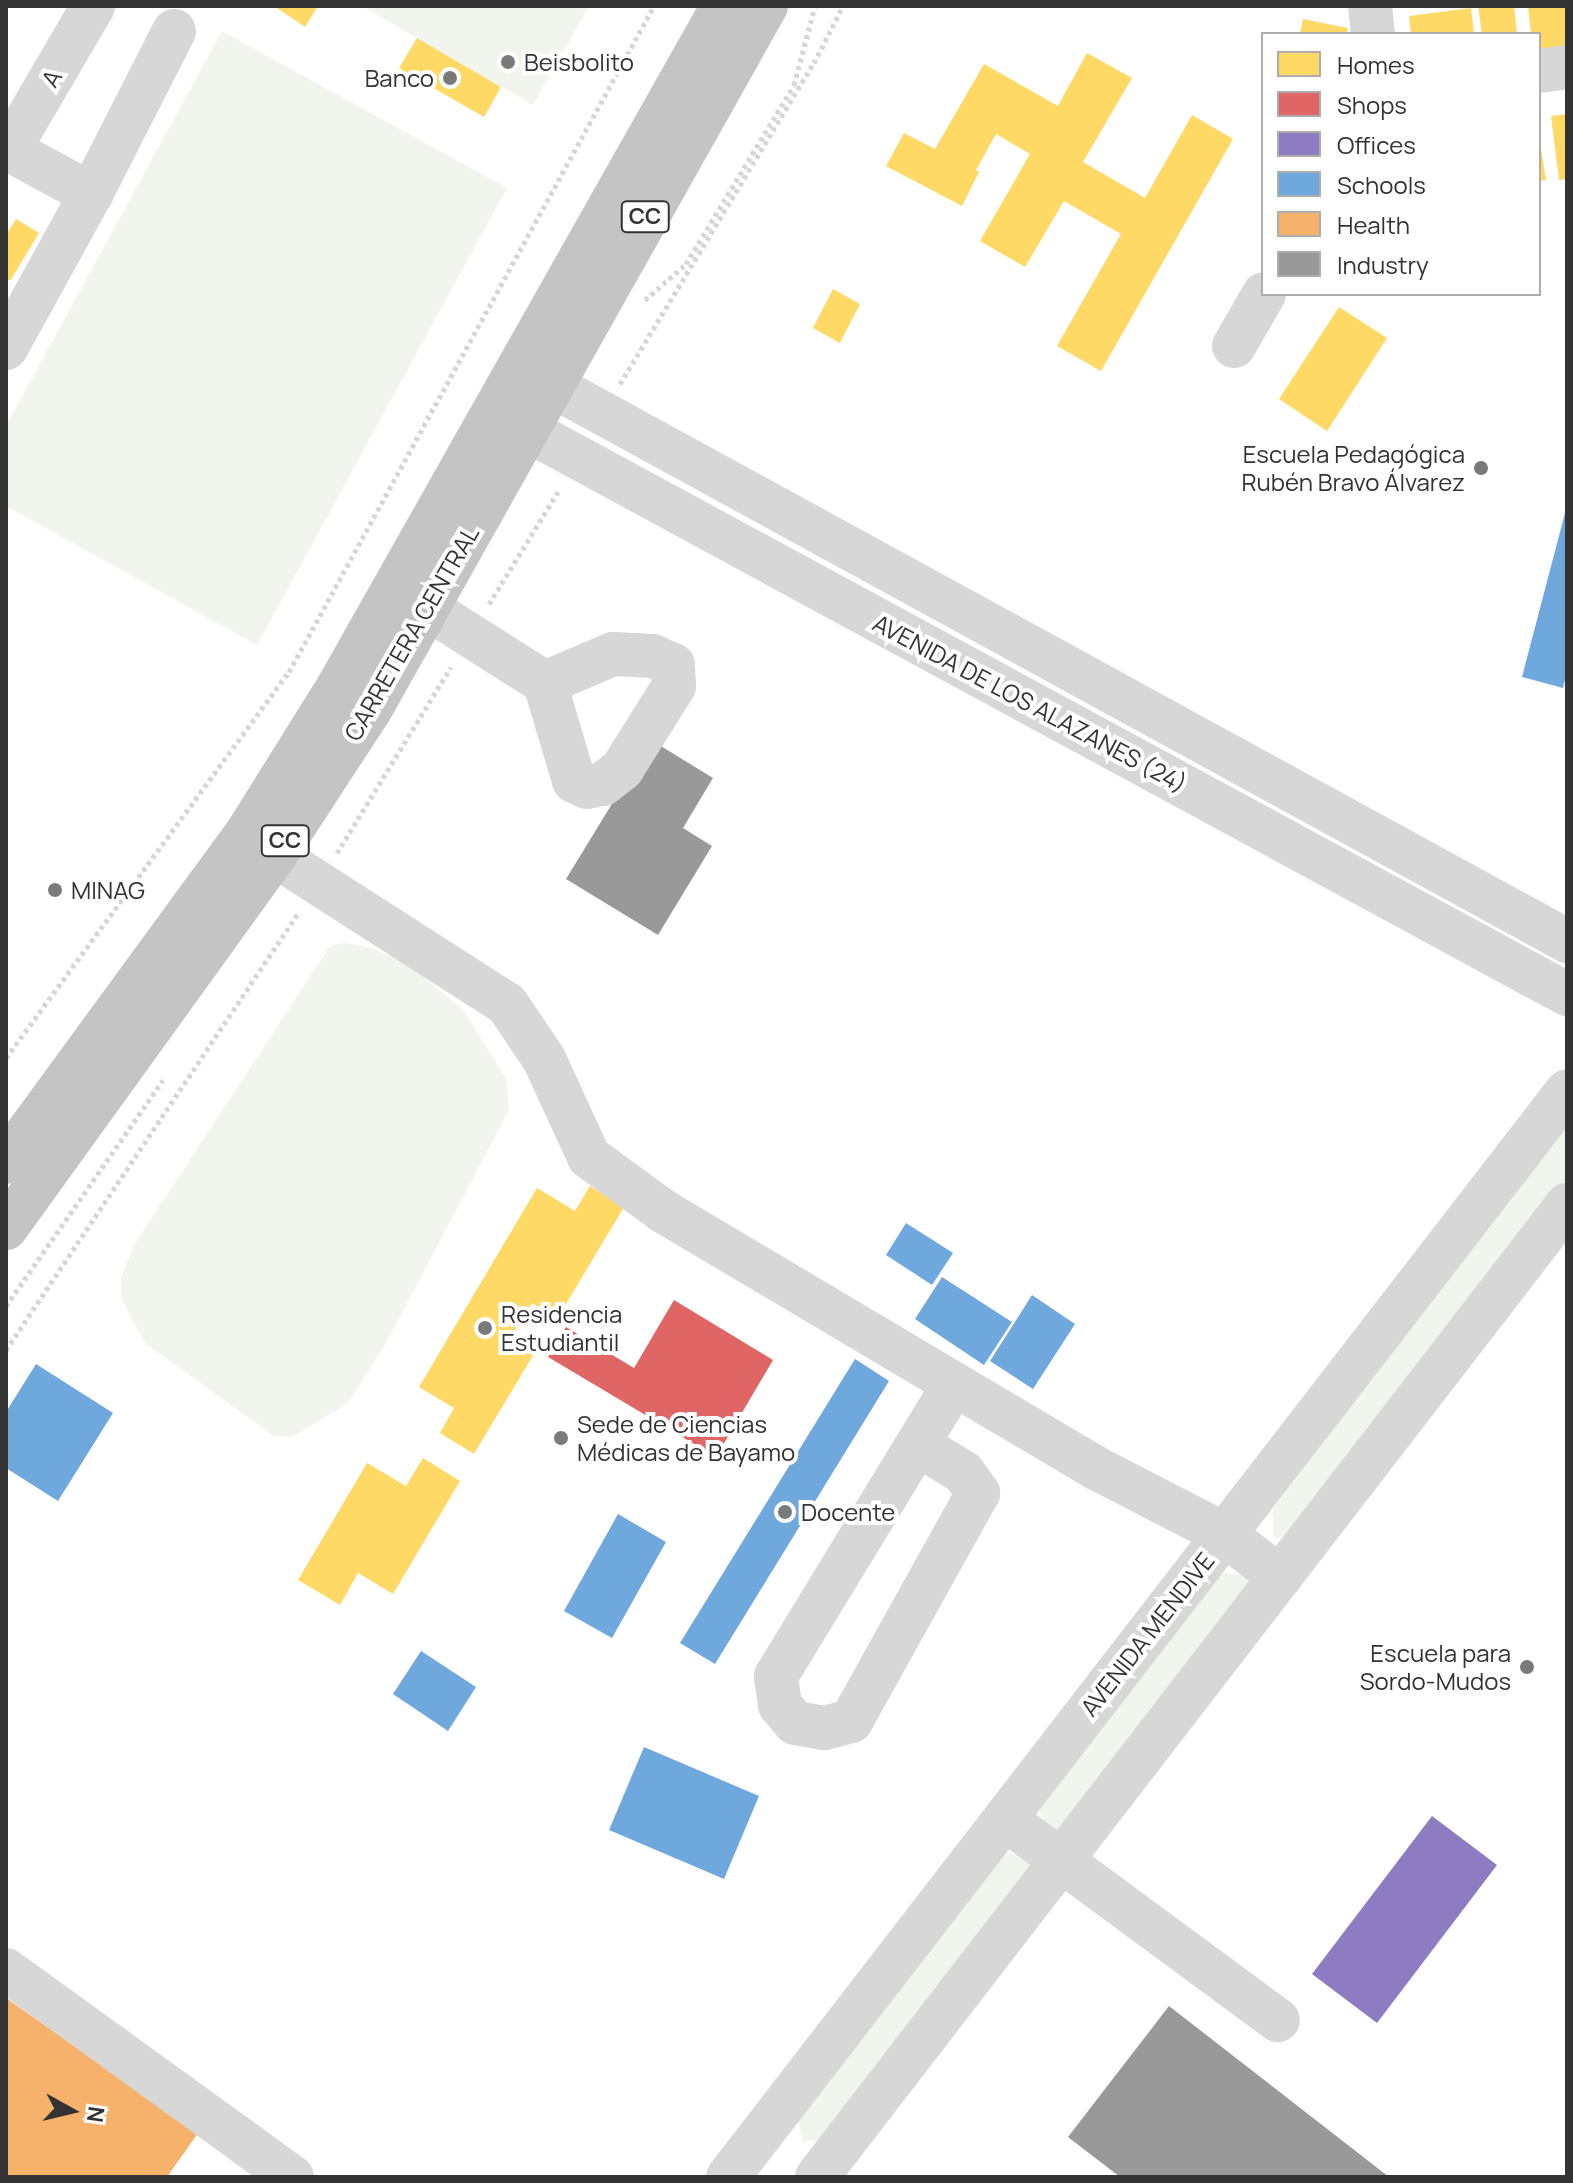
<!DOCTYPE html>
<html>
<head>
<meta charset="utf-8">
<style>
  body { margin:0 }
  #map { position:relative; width:1573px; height:2183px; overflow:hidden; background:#fff; font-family:Manrope,sans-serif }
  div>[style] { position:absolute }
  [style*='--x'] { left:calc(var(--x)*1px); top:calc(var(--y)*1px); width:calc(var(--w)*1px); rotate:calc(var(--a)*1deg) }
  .green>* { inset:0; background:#f1f5ed }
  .homes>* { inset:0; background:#ffd966 }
  .shops>* { inset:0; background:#e06666 }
  .offices>* { inset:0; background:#8e7cc3 }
  .schools>* { inset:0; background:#6fa8dc }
  .health>* { inset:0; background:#f6b26b }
  .industry>* { inset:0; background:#999 }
  .path>* { height:5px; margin-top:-2.5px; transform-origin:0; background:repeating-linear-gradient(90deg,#d6d6d6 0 4px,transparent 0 8px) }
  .minor>* { height:44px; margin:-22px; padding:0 22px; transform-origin:22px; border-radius:22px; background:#d7d7d7 }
  .highway>* { height:44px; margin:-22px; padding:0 22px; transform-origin:22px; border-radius:22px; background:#c4c4c4 }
  .dots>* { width:22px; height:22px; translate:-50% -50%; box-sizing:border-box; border:4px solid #fff; border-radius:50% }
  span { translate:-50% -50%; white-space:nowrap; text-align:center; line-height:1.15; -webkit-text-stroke:8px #fff; paint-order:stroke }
  .shield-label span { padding:2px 6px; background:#fff; border:2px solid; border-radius:6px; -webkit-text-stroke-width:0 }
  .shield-label { font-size:22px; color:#333; font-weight:700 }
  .poi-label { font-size:24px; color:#333 }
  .left { translate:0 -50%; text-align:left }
  .right { translate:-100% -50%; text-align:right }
  .street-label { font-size:24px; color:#333 }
  .frame { position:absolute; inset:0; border:8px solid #333; pointer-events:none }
  .legend { position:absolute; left:1261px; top:32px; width:280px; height:264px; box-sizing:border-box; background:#fff; border:2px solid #adadad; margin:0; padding:10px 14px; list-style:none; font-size:24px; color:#333 }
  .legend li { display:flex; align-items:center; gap:16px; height:40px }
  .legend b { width:40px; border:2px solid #adadad }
  .north { position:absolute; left:32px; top:2071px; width:80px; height:80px; -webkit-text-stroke:6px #fff; paint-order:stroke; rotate:98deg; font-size:22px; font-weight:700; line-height:32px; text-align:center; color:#333 }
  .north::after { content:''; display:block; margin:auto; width:28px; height:36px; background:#333; clip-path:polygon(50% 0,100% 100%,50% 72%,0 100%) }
</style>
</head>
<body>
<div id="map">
  <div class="green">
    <div style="clip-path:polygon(362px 6px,589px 6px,533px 105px)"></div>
    <div style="clip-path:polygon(222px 31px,507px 188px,257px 645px,6px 506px,6px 426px)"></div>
    <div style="clip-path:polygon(344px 943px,369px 947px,407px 963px,463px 1010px,506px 1078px,509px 1110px,386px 1343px,348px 1403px,292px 1437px,274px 1436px,145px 1343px,121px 1298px,121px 1277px,134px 1245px,330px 946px)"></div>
    <div style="clip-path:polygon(1567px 1117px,1567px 1178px,1309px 1529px,1274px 1539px,1272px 1511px)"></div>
    <div style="clip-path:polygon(1222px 1573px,1251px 1575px,1252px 1599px,1071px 1839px,1047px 1832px,1039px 1808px)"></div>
    <div style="clip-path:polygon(1005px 1853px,1034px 1856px,1036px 1879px,834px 2137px,803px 2142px,797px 2117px)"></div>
  </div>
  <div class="homes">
    <div style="clip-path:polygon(274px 6px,318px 6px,305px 27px)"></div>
    <div style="clip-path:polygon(1478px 6px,1514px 6px,1517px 34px,1482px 34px)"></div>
    <div style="clip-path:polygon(1528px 6px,1565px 6px,1567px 46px,1539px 50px,1539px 34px,1531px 34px)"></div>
    <div style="clip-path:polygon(1471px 8px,1474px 34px,1411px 34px,1409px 16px)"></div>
    <div style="clip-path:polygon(1303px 19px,1348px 28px,1346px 34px,1300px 34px)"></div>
    <div style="clip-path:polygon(417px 38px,501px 87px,484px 117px,399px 68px)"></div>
    <div style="clip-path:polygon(1087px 53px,1132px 78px,1083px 162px,1145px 198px,1192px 115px,1233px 139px,1101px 371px,1057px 346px,1121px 234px,1064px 201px,1025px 267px,980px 241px,1030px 154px,996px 134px,976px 170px,979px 172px,962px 206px,886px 166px,904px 133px,935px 149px,984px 64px,1058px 106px)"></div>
    <div style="clip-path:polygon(1567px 114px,1567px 179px,1559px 180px,1551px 116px)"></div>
    <div style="clip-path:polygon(1539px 135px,1546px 180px,1539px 181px)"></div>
    <div style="clip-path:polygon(16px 219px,39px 233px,10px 281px,6px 278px,6px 235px)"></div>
    <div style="clip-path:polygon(833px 289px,860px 304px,840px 343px,813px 328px)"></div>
    <div style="clip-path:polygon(1339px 307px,1387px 338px,1327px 431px,1279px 399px)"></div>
    <div style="clip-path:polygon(590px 1186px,624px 1207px,557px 1319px,532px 1303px,511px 1337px,535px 1352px,474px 1454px,440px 1433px,454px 1408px,419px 1387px,537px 1188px,575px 1211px)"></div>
    <div style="clip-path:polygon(423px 1458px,460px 1481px,393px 1594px,358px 1573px,340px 1605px,298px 1580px,367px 1463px,406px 1486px)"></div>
  </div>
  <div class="shops">
    <div style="clip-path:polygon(674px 1300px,773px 1360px,716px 1457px,548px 1357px,566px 1327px,634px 1368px)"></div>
  </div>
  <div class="offices">
    <div style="clip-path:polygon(1432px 1816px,1497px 1865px,1377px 2023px,1312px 1974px)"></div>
  </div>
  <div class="schools">
    <div style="clip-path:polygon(1566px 509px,1567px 672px,1563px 688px,1522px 677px)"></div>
    <div style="clip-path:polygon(906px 1223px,953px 1253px,932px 1285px,886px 1255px)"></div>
    <div style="clip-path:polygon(942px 1277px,1012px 1322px,984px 1365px,915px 1319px)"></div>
    <div style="clip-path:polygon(1032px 1295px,1075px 1324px,1033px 1389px,990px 1361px)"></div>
    <div style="clip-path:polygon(855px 1359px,889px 1381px,715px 1664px,680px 1643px)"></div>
    <div style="clip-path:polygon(36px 1364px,113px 1413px,58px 1501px,6px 1468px,6px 1412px)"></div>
    <div style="clip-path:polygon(618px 1514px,666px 1542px,612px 1638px,564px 1611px)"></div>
    <div style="clip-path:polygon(421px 1651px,476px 1687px,448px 1731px,393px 1694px)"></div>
    <div style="clip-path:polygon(644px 1747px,759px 1796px,724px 1879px,609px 1830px)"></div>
  </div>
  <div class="health">
    <div style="clip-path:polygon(6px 1998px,198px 2133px,167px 2177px,6px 2177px)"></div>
  </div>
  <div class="industry">
    <div style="clip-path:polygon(651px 740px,713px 778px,683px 828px,712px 846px,658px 935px,566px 879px)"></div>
    <div style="clip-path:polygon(1169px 2006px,1389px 2177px,1120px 2177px,1068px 2137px)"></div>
  </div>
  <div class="path">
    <div style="--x:645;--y:300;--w:55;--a:-41.3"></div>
    <div style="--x:686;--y:264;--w:209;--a:-58.9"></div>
    <div style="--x:794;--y:85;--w:82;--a:-75.1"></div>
    <div style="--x:620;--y:384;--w:375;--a:-58.9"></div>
    <div style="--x:814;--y:63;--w:64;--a:-63"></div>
    <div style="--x:489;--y:604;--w:134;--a:-58.4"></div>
    <div style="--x:337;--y:853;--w:218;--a:-58.5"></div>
    <div style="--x:6;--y:1058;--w:479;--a:-53.8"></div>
    <div style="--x:289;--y:672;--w:759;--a:-61.28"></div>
    <div style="--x:6;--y:1306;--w:275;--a:-55.2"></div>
    <div style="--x:6;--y:1350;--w:527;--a:-56.22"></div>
  </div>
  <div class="minor">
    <div style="--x:1370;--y:6;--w:28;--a:84"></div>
    <div style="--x:1539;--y:71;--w:28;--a:-8"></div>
    <div style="--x:6;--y:148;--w:97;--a:28.4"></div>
    <div style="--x:9;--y:150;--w:167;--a:-59.7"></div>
    <div style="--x:1234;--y:346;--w:60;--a:-60"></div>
    <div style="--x:6;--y:348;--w:176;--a:-61.1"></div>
    <div style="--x:91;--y:194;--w:183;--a:-63"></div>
    <div style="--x:520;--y:368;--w:1194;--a:28.69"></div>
    <div style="--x:494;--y:412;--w:1221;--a:28.48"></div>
    <div style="--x:427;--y:608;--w:140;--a:32.4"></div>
    <div style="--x:545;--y:683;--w:102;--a:73.5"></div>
    <div style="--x:574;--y:781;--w:14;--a:25"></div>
    <div style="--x:587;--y:787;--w:16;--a:-11"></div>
    <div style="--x:603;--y:784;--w:24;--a:-38"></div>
    <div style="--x:622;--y:769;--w:98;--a:-57.9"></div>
    <div style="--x:674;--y:686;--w:21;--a:-93"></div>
    <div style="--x:673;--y:665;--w:22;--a:-156"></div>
    <div style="--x:653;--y:656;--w:40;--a:-177.1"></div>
    <div style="--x:613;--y:654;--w:74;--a:156.9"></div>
    <div style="--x:245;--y:836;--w:311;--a:32.7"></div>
    <div style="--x:507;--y:1004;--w:66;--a:56.1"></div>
    <div style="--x:544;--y:1059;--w:108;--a:65.3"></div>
    <div style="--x:589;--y:1157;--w:92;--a:36.1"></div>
    <div style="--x:663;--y:1211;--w:339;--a:30.7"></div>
    <div style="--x:954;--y:1384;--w:165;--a:30.6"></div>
    <div style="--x:1096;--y:1468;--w:144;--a:27.3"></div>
    <div style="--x:1224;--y:1534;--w:71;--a:37.5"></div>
    <div style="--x:918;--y:1445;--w:52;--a:31"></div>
    <div style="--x:963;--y:1472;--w:26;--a:54"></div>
    <div style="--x:978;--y:1493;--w:261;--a:119.1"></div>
    <div style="--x:851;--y:1721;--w:28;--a:165"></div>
    <div style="--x:824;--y:1728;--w:29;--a:-170"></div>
    <div style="--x:795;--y:1723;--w:23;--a:-130"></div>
    <div style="--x:780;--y:1705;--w:29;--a:-98"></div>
    <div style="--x:776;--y:1676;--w:342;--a:-58.6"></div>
    <div style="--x:1005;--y:1819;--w:339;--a:36.4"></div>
    <div style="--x:6;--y:1970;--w:353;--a:35.9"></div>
    <div style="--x:728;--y:2177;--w:1372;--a:-52.31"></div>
    <div style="--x:817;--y:2177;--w:1228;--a:-52.35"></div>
  </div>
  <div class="highway">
    <div style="--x:6;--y:1162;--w:404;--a:-53.8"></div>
    <div style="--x:245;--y:836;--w:176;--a:-58"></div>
    <div style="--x:338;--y:687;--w:782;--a:-60.52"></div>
    <div style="--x:6;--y:1228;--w:458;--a:-54.2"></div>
    <div style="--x:274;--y:857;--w:176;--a:-56.9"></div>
    <div style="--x:370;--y:710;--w:808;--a:-60.64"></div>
  </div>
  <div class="dots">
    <div style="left:508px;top:62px;background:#7a7a7a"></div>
    <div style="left:450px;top:78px;background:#7a7a7a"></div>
    <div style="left:1481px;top:468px;background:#7a7a7a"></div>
    <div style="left:55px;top:890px;background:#7a7a7a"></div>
    <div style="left:485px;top:1328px;background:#7a7a7a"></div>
    <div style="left:561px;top:1438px;background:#7a7a7a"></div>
    <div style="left:785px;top:1512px;background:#7a7a7a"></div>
    <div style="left:1527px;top:1667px;background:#7a7a7a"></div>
  </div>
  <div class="shield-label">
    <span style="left:645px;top:217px">CC</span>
    <span style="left:285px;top:841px">CC</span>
  </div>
  <div class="poi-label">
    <span class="left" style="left:524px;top:62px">Beisbolito</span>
    <span class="right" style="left:434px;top:78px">Banco</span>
    <span class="right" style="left:1465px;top:468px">Escuela Pedagógica<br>Rubén Bravo Álvarez</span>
    <span class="left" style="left:71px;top:890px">MINAG</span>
    <span class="left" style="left:501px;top:1328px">Residencia<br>Estudiantil</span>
    <span class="left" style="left:577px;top:1438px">Sede de Ciencias<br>Médicas de Bayamo</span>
    <span class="left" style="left:801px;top:1512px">Docente</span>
    <span class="right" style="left:1511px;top:1667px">Escuela para<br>Sordo-Mudos</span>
  </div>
  <div class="street-label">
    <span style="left:51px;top:78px;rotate:-60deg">A</span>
    <span style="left:411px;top:633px;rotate:-60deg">CARRETERA CENTRAL</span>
    <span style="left:1030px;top:703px;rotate:28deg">AVENIDA DE LOS ALAZANES (24)</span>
    <span style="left:1147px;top:1634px;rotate:-52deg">AVENIDA MENDIVE</span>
  </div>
  <div class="frame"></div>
  <ul class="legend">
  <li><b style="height:22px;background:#ffd966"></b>Homes</li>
  <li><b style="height:22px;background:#e06666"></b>Shops</li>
  <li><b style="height:22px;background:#8e7cc3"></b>Offices</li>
  <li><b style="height:22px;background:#6fa8dc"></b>Schools</li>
  <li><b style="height:22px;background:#f6b26b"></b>Health</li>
  <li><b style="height:22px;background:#999"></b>Industry</li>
  </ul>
  <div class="north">N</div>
</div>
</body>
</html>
